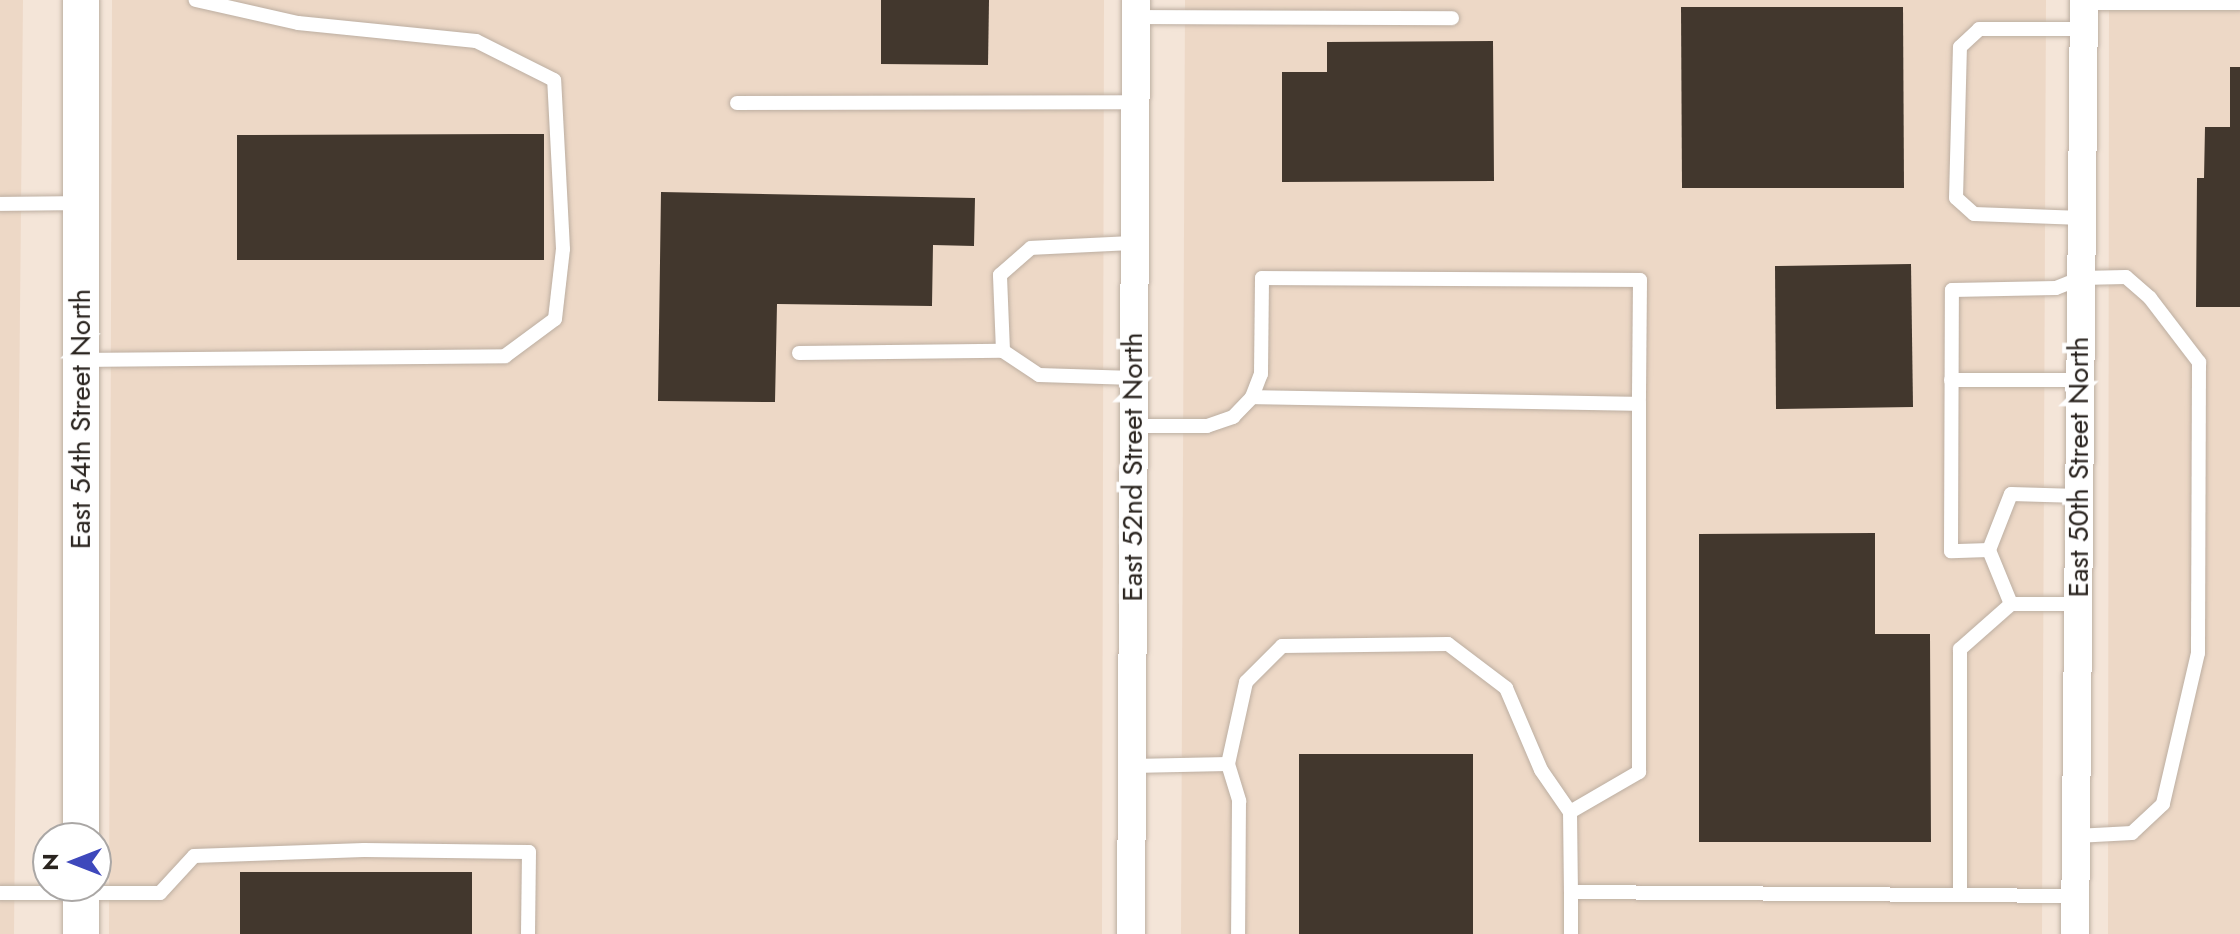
<!DOCTYPE html>
<html>
<head>
<meta charset="utf-8">
<style>
  body { margin:0 }
  #map { position:relative; width:2240px; height:934px; overflow:hidden; background:#f4e5d8; font-family:Jost,sans-serif }
  div>[style] { position:absolute }
  [style*='--x'] { left:calc(var(--x)*1px); top:calc(var(--y)*1px); width:calc(var(--w)*1px); rotate:calc(var(--a)*1deg) }
  .built>* { inset:0; background:#edd8c6 }
  .building>* { inset:0; background:#42372d }
  .roads { filter:drop-shadow(0 0 2px #bcaea1) drop-shadow(0 0 2px #bcaea1) }
  .service>* { height:14px; margin:-7px; padding:0 7px; transform-origin:7px; border-radius:7px; background:#fff }
  .minor>* { height:28px; margin:-14px; padding:0 14px; transform-origin:14px; border-radius:14px; background:#fff }
  .tertiary>* { height:36px; margin:-18px; padding:0 18px; transform-origin:18px; border-radius:18px; background:#fff }
  span { translate:-50% -50%; white-space:nowrap; text-align:center; line-height:1.15; -webkit-text-stroke:8px #fff; paint-order:stroke }
  .street-label { font-size:28px; color:#2a241f }
  .north { position:absolute; left:32px; top:822px; width:80px; height:80px; box-sizing:border-box; background:#fff; border:2px solid #aaa7a5; border-radius:50%; rotate:270deg; font-size:22px; font-weight:700; line-height:32px; text-align:center; color:#2a241f }
  .north::after { content:''; display:block; margin:auto; width:28px; height:36px; background:#3e48bc; clip-path:polygon(50% 0,100% 100%,50% 72%,0 100%) }
</style>
</head>
<body>
<div id="map">
  <div class="built">
    <div style="clip-path:polygon(0 0,23px 0,14px 934px,0 934px)"></div>
    <div style="clip-path:polygon(112px 0,1104px 0,1102px 934px,109px 934px)"></div>
    <div style="clip-path:polygon(1185px 0,2046px 0,2042px 934px,1181px 934px)"></div>
    <div style="clip-path:polygon(2109px 0,2240px 0,2240px 934px,2108px 934px)"></div>
  </div>
  <div class="building">
    <div style="clip-path:polygon(881px 0,989px 0,988px 65px,881px 64px)"></div>
    <div style="clip-path:polygon(1681px 7px,1903px 7px,1904px 188px,1682px 188px)"></div>
    <div style="clip-path:polygon(1493px 41px,1494px 181px,1282px 182px,1282px 72px,1327px 72px,1327px 42px)"></div>
    <div style="clip-path:polygon(2230px 67px,2240px 67px,2240px 307px,2196px 307px,2197px 178px,2204px 178px,2205px 127px,2230px 127px)"></div>
    <div style="clip-path:polygon(544px 134px,544px 260px,237px 260px,237px 135px)"></div>
    <div style="clip-path:polygon(661px 192px,975px 198px,974px 246px,933px 245px,932px 306px,777px 304px,775px 402px,658px 401px)"></div>
    <div style="clip-path:polygon(1911px 264px,1913px 407px,1776px 409px,1775px 266px)"></div>
    <div style="clip-path:polygon(1875px 533px,1875px 634px,1930px 634px,1931px 842px,1699px 842px,1699px 534px)"></div>
    <div style="clip-path:polygon(1299px 754px,1473px 754px,1473px 934px,1299px 934px)"></div>
    <div style="clip-path:polygon(240px 872px,472px 872px,472px 934px,240px 934px)"></div>
  </div>
  <div class="roads">
    <div class="service">
      <div style="--x:2084;--y:3;--w:156;--a:0"></div>
      <div style="--x:1136;--y:17;--w:316;--a:0.2"></div>
      <div style="--x:737;--y:103;--w:398;--a:-0.1"></div>
      <div style="--x:0;--y:204;--w:81;--a:-0.7"></div>
      <div style="--x:2082;--y:218;--w:108;--a:-177.9"></div>
      <div style="--x:1974;--y:214;--w:24;--a:-138"></div>
      <div style="--x:1956;--y:198;--w:151;--a:-88.5"></div>
      <div style="--x:1960;--y:47;--w:26;--a:-43"></div>
      <div style="--x:1979;--y:29;--w:104;--a:0"></div>
      <div style="--x:799;--y:353;--w:204;--a:-0.6"></div>
      <div style="--x:82;--y:360;--w:423;--a:-0.5"></div>
      <div style="--x:505;--y:356;--w:62;--a:-36.5"></div>
      <div style="--x:555;--y:319;--w:70;--a:-83.5"></div>
      <div style="--x:563;--y:249;--w:169;--a:-93"></div>
      <div style="--x:554;--y:80;--w:87;--a:-153.4"></div>
      <div style="--x:476;--y:41;--w:179;--a:-174.2"></div>
      <div style="--x:298;--y:23;--w:105;--a:-167.3"></div>
      <div style="--x:1134;--y:378;--w:95;--a:-178.2"></div>
      <div style="--x:1039;--y:375;--w:43;--a:-146.3"></div>
      <div style="--x:1003;--y:351;--w:76;--a:-92.3"></div>
      <div style="--x:1000;--y:275;--w:41;--a:-41.1"></div>
      <div style="--x:1031;--y:248;--w:104;--a:-2.8"></div>
      <div style="--x:1951;--y:380;--w:129;--a:0"></div>
      <div style="--x:1134;--y:426;--w:73;--a:0"></div>
      <div style="--x:1207;--y:426;--w:28;--a:-19"></div>
      <div style="--x:1233;--y:417;--w:28;--a:-46"></div>
      <div style="--x:1252;--y:397;--w:25;--a:-69"></div>
      <div style="--x:1261;--y:374;--w:96;--a:-89.4"></div>
      <div style="--x:1262;--y:278;--w:378;--a:0.3"></div>
      <div style="--x:1640;--y:280;--w:124;--a:90.5"></div>
      <div style="--x:1639;--y:404;--w:387;--a:-179"></div>
      <div style="--x:1989;--y:550;--w:38;--a:178"></div>
      <div style="--x:1951;--y:551;--w:261;--a:-89.8"></div>
      <div style="--x:1952;--y:290;--w:104;--a:-1.1"></div>
      <div style="--x:2056;--y:288;--w:27;--a:-22"></div>
      <div style="--x:2081;--y:278;--w:45;--a:-1.3"></div>
      <div style="--x:2126;--y:277;--w:32;--a:41"></div>
      <div style="--x:2150;--y:298;--w:81;--a:52.6"></div>
      <div style="--x:2199;--y:362;--w:291;--a:90.2"></div>
      <div style="--x:2198;--y:653;--w:155;--a:103.1"></div>
      <div style="--x:2163;--y:804;--w:42;--a:136.9"></div>
      <div style="--x:2132;--y:833;--w:56;--a:176.9"></div>
      <div style="--x:2078;--y:604;--w:67;--a:180"></div>
      <div style="--x:2011;--y:604;--w:58;--a:-112.2"></div>
      <div style="--x:1989;--y:550;--w:60;--a:-68.6"></div>
      <div style="--x:2011;--y:494;--w:68;--a:1.7"></div>
      <div style="--x:1228;--y:764;--w:39;--a:73"></div>
      <div style="--x:1239;--y:801;--w:133;--a:90.4"></div>
      <div style="--x:1132;--y:766;--w:96;--a:-1.2"></div>
      <div style="--x:1228;--y:764;--w:84;--a:-77.6"></div>
      <div style="--x:1246;--y:682;--w:51;--a:-45"></div>
      <div style="--x:1282;--y:646;--w:166;--a:-0.7"></div>
      <div style="--x:1448;--y:644;--w:73;--a:37.2"></div>
      <div style="--x:1506;--y:688;--w:89;--a:66.9"></div>
      <div style="--x:1541;--y:770;--w:51;--a:55.4"></div>
      <div style="--x:1570;--y:812;--w:80;--a:89.3"></div>
      <div style="--x:1570;--y:812;--w:80;--a:-30.1"></div>
      <div style="--x:1639;--y:772;--w:368;--a:-90"></div>
      <div style="--x:0;--y:893;--w:160;--a:0"></div>
      <div style="--x:160;--y:893;--w:50;--a:-47.4"></div>
      <div style="--x:194;--y:856;--w:170;--a:-2"></div>
      <div style="--x:364;--y:850;--w:165;--a:0.7"></div>
      <div style="--x:529;--y:852;--w:82;--a:90.7"></div>
      <div style="--x:1960;--y:895;--w:246;--a:-90"></div>
      <div style="--x:1960;--y:649;--w:68;--a:-41.4"></div>
      <div style="--x:1571;--y:934;--w:42;--a:-90"></div>
      <div style="--x:1571;--y:892;--w:505;--a:0.45"></div>
    </div>
    <div class="minor">
      <div style="--x:1131;--y:934;--w:934;--a:-89.69"></div>
      <div style="--x:2075;--y:934;--w:934;--a:-89.45"></div>
    </div>
    <div class="tertiary">
      <div style="--x:81;--y:838;--w:838;--a:-90"></div>
      <div style="--x:81;--y:934;--w:48;--a:-90"></div>
    </div>
  </div>
  <div class="street-label">
    <span style="left:81px;top:419px;rotate:-90deg">East 54th Street North</span>
    <span style="left:1133px;top:467px;rotate:-90deg">East 52nd Street North</span>
    <span style="left:2079px;top:467px;rotate:-90deg">East 50th Street North</span>
  </div>
  <div class="north">N</div>
</div>
</body>
</html>
